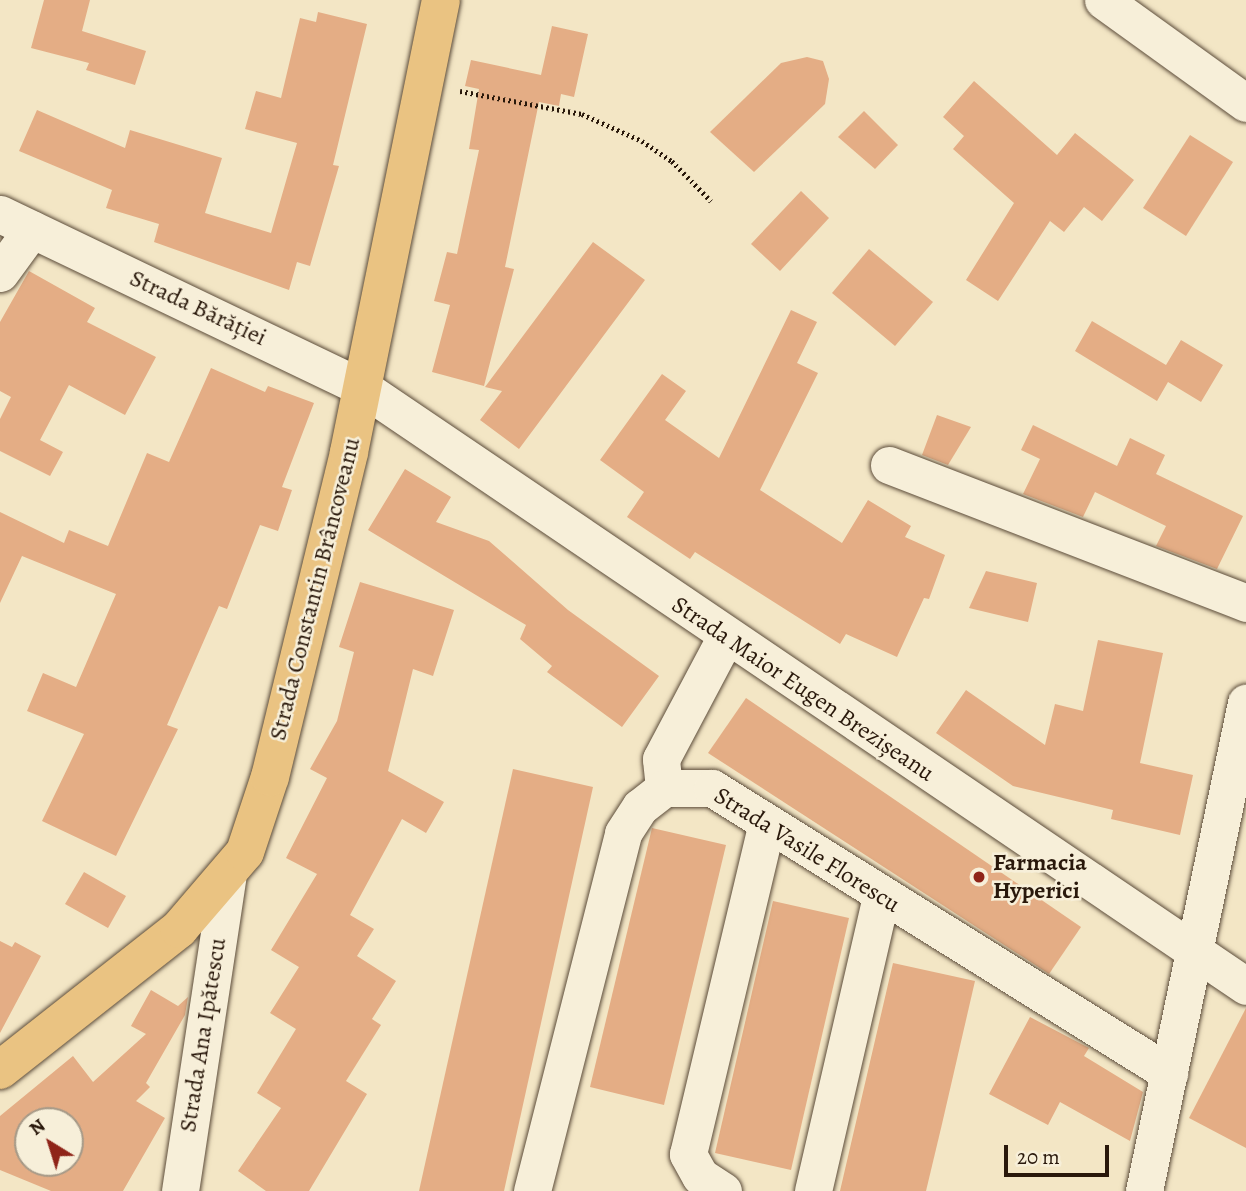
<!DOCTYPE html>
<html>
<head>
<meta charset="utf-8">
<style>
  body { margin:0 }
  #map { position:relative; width:1246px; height:1191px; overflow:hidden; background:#f3e6c5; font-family:Alegreya,serif }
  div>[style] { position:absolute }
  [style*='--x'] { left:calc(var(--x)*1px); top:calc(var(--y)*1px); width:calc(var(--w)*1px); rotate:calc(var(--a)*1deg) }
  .building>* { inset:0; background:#e4ad85 }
  .path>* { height:4.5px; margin-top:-2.25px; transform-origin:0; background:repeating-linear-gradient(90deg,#29180b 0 2px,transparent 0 5.5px) }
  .roads { filter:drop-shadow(0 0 2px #5c4c3a) drop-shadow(0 0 2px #5c4c3a) }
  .minor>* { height:37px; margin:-18.5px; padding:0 18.5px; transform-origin:18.5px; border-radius:18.5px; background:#f7efd9 }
  .major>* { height:38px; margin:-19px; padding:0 19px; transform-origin:19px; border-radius:19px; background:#eac382 }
  .dots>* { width:19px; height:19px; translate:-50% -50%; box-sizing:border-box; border:4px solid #f7efd9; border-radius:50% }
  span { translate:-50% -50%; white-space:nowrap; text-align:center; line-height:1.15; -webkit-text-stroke:5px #f7efd9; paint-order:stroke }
  .street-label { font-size:24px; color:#29180b }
  .poi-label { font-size:24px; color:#29180b; font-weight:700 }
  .left { translate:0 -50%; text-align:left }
  .north { position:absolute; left:14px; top:1107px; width:70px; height:70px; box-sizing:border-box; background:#f7efd9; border:2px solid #a59987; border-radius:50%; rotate:322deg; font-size:19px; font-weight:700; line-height:28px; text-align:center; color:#29180b }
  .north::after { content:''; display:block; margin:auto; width:24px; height:32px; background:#8f2418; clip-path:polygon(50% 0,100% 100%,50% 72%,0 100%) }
  .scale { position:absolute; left:1004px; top:1145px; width:105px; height:32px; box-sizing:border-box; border:4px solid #29180b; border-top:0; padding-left:9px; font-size:21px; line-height:24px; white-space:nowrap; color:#29180b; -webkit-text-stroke:5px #f7efd9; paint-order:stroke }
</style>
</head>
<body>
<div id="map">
  <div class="building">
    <div style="clip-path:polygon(44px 0,90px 0,82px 31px,146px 51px,135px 85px,86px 70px,89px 63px,31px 48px)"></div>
    <div style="clip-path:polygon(318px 12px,367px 24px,333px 165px,339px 166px,310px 266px,297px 262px,289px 290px,154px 242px,159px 224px,106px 208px,112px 190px,19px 151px,37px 110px,125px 148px,130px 130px,222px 158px,205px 213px,271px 233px,297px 143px,245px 129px,256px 91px,281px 98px,300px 18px,316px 22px)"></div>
    <div style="clip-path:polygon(552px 26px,588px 34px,574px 97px,561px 94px,559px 106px,539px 102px,505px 267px,514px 269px,484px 386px,432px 372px,450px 305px,434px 301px,447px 252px,457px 254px,479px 150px,469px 149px,479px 89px,465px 86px,471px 60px,541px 75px)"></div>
    <div style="clip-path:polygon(807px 57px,823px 61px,829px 79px,825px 104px,754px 172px,710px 132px,781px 63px)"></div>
    <div style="clip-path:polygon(974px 81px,1057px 155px,1075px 133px,1134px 180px,1102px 221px,1084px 207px,1064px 232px,1050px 221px,998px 301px,966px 280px,1014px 203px,953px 149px,964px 136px,943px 117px)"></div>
    <div style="clip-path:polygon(864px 111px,898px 145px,875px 169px,838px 137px)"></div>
    <div style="clip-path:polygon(1190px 135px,1233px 162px,1186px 236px,1143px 208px)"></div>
    <div style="clip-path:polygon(801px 191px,829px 218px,780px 271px,751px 244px)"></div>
    <div style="clip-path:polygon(593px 242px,645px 280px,519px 449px,480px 420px,502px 391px,485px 387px)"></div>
    <div style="clip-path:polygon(869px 249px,933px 302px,895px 346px,832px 293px)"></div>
    <div style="clip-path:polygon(29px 271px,95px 308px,87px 322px,156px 357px,125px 415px,69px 385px,40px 440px,63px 452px,50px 476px,0 451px,0 419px,11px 397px,0 391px,0 322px)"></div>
    <div style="clip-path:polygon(791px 310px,817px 322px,797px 363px,818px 373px,760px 490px,842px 543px,868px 500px,911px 526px,905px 537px,945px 555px,929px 599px,924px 598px,897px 657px,846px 634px,840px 644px,695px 552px,690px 559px,627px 517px,644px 492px,600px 460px,662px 374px,686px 391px,665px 420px,719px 458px)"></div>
    <div style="clip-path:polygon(1092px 321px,1166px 365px,1181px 340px,1223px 365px,1201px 402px,1168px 382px,1157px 401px,1075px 351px)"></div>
    <div style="clip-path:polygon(211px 368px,265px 392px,268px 386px,314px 403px,282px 487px,292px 490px,278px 531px,260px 525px,227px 609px,219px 606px,167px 725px,178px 729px,116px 856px,42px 821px,84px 734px,27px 711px,43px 673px,76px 687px,116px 594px,22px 556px,0 603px,0 512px,64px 543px,69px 530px,108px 546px,147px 453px,169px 462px)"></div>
    <div style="clip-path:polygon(937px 415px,971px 427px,948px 465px,922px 455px)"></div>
    <div style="clip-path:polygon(1033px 425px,1117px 466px,1130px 438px,1165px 455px,1156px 474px,1243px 516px,1217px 569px,1156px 546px,1166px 526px,1095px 492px,1083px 517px,1023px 494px,1040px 459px,1021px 450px)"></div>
    <div style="clip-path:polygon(405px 469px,451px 497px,436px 522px,489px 541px,568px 610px,659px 676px,622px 727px,547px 672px,552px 666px,520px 639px,526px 625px,368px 530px)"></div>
    <div style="clip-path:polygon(986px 571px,1037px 583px,1028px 622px,969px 608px)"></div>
    <div style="clip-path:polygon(360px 582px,454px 610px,433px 676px,413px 669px,388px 771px,444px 802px,426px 833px,402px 819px,350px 915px,374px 929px,357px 956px,396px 981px,372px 1019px,381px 1025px,346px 1081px,367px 1094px,309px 1191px,266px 1191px,238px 1171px,281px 1108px,257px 1093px,296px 1029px,270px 1013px,299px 967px,271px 950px,317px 874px,286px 858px,327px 778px,310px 769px,337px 721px,354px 652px,339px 647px)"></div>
    <div style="clip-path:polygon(1098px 640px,1163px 653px,1140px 763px,1193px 775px,1180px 835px,1111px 819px,1113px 810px,1013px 786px,936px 733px,966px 690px,1045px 745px,1055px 704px,1083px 711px)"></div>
    <div style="clip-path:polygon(746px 698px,1081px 927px,1049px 974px,708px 753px)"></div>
    <div style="clip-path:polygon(513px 769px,593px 787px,504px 1191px,419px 1191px)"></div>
    <div style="clip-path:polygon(652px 828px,726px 845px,664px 1105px,590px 1087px)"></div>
    <div style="clip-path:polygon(84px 872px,126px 896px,108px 928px,65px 904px)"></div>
    <div style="clip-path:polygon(773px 901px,849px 918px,791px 1170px,715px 1153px)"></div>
    <div style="clip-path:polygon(0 941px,12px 947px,15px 942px,41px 956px,0 1033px)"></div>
    <div style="clip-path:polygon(893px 963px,975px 981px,942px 1124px,926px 1191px,840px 1191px)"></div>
    <div style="clip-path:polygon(evenodd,151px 990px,178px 1006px,188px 997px,185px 1015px,146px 1083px,150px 1087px,136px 1101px,165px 1118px,123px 1191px,51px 1191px,0 1170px,0 1116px,73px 1056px,93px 1082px,146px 1034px,131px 1026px,151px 990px,28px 1121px,70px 1121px,70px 1163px,28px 1163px,28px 1121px)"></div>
    <div style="clip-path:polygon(1246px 1008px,1246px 1148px,1189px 1118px)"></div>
    <div style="clip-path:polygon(1030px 1017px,1089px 1048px,1084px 1056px,1143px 1092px,1130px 1141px,1060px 1102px,1048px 1125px,989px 1094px)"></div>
  </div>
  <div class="path">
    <div style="--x:460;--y:91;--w:124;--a:10.7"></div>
    <div style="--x:582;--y:114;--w:66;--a:24.2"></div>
    <div style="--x:642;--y:141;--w:36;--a:34"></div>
    <div style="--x:672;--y:161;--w:56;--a:45.7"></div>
  </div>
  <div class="roads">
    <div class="minor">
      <div style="--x:1103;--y:0;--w:176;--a:35.8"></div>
      <div style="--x:0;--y:214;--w:403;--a:25.6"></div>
      <div style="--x:363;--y:388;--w:1066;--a:34.11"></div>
      <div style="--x:0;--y:273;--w:54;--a:-54"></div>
      <div style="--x:889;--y:465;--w:383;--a:21.1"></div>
      <div style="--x:664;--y:788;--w:29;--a:-96"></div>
      <div style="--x:661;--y:759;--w:139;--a:-62.1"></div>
      <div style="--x:180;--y:1191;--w:316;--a:-81.4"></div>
      <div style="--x:532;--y:1191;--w:369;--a:-75.7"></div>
      <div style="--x:623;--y:833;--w:31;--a:-57"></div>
      <div style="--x:640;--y:807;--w:31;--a:-38"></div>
      <div style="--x:664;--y:788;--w:48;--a:0"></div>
      <div style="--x:712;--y:788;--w:539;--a:31.95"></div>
      <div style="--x:723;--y:1191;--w:27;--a:-147"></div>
      <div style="--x:700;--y:1176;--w:25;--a:-119"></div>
      <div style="--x:688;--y:1154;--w:340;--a:-76.6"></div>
      <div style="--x:813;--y:1191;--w:303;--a:-77"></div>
      <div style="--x:1144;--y:1191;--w:499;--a:-78.2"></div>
    </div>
    <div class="major">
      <div style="--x:0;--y:1070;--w:228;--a:-38.2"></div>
      <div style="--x:179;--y:929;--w:101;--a:-49.4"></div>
      <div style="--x:245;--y:852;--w:79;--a:-71.6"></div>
      <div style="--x:270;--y:777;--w:334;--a:-76.3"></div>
      <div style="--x:349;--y:452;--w:461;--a:-78.5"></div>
    </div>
  </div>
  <div class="dots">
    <div style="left:979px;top:877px;background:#8f2418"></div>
  </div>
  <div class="street-label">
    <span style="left:198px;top:308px;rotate:25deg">Strada Bărăției</span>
    <span style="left:315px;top:589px;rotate:-76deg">Strada Constantin Brâncoveanu</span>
    <span style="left:803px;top:689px;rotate:34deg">Strada Maior Eugen Brezișeanu</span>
    <span style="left:807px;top:850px;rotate:32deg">Strada Vasile Florescu</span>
    <span style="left:203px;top:1035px;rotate:-81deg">Strada Ana Ipătescu</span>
  </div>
  <div class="poi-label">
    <span class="left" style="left:993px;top:877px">Farmacia<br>Hyperici</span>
  </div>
  <div class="north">N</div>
  <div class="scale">20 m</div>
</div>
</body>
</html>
